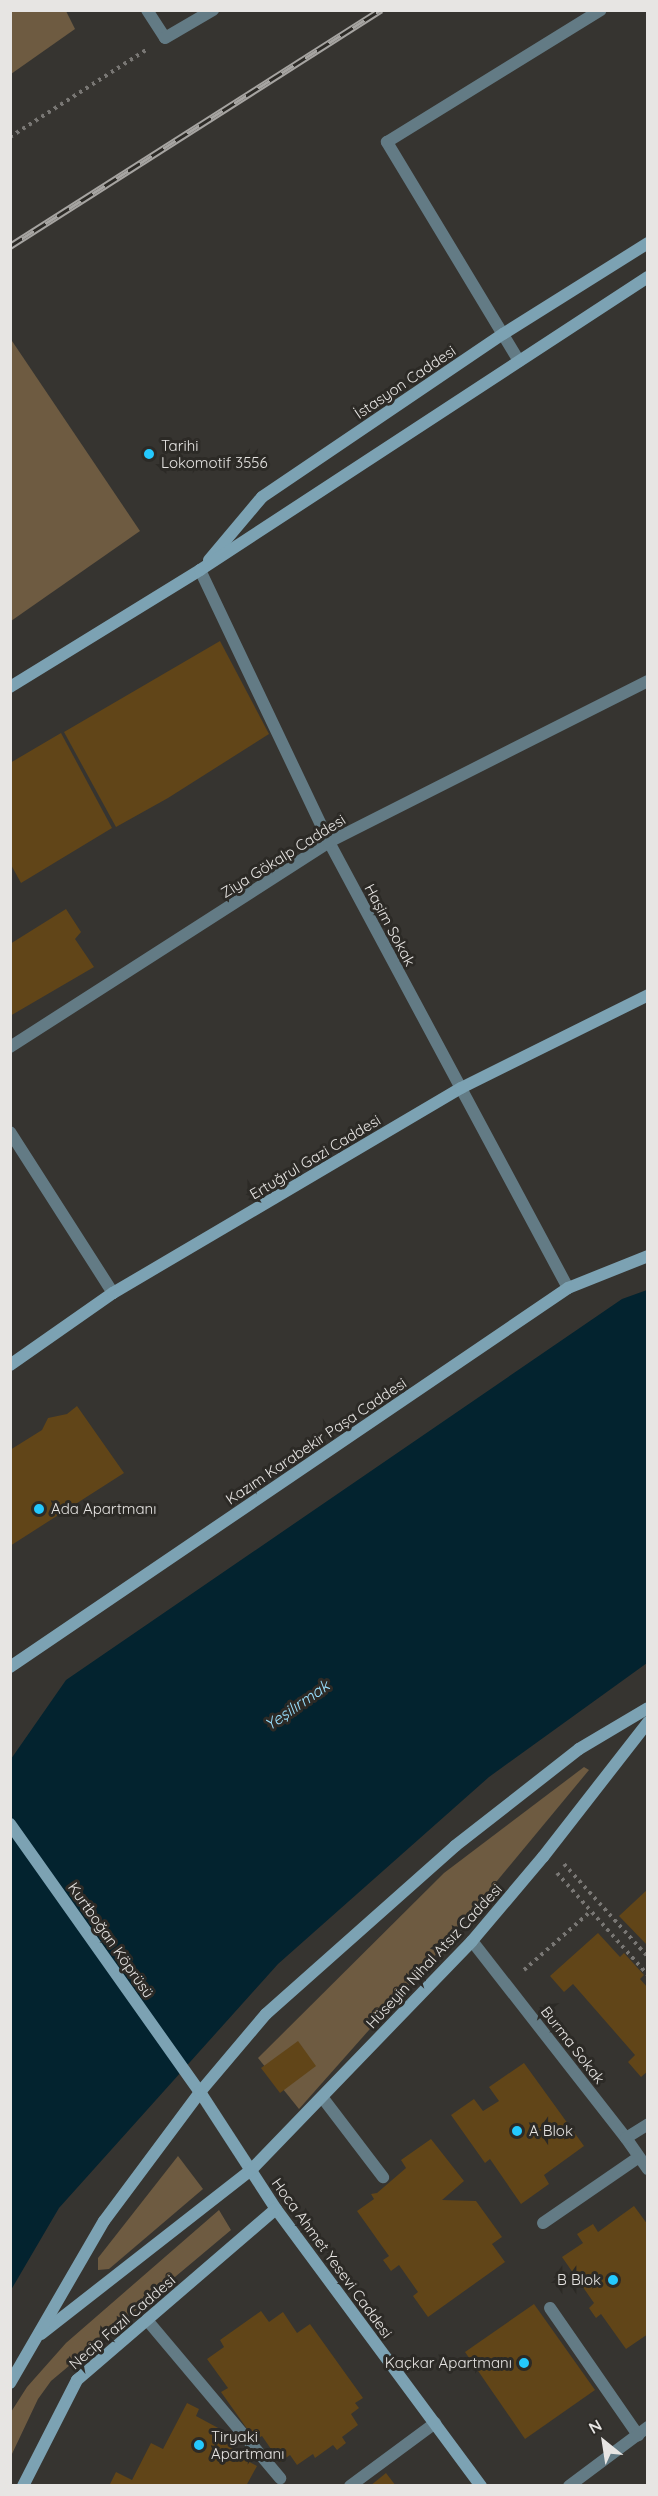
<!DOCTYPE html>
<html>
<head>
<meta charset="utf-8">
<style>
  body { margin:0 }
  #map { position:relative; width:658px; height:2496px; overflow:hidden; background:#363430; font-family:Quicksand,sans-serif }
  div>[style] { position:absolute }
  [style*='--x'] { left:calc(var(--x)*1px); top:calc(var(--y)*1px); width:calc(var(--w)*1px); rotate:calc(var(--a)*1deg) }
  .green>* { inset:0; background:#6e5b41 }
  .water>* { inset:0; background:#03232f }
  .building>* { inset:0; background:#614518 }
  .path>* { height:4px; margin-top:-2px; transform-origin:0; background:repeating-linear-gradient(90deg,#797774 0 3px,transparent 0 7.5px) }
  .lane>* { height:12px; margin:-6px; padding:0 6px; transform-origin:6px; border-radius:6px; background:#637b85 }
  .street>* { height:12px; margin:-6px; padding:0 6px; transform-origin:6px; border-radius:6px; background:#637b85 }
  .secondary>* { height:12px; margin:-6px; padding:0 6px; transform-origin:6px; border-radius:6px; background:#7ca2b3 }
  .rail>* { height:7px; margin-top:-3.5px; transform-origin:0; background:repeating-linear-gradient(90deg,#2c2a26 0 14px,#a6a4a1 0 28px); box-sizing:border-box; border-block:2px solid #a6a4a1 }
  .dots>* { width:16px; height:16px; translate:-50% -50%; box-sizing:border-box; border:3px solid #2c2a26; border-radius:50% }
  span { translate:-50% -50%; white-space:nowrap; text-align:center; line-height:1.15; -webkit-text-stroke:6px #2c2a26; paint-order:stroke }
  .street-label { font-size:15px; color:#e7e5e3 }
  .poi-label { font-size:15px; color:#e7e5e3 }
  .left { translate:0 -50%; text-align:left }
  .right { translate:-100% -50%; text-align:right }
  .water-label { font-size:16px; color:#9ae0fe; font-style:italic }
  .frame { position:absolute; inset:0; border:12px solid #e7e5e3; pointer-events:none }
  .north { position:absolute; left:574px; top:2412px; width:60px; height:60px; -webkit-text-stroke:4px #2c2a26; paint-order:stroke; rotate:330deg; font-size:16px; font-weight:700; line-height:24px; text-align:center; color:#e7e5e3 }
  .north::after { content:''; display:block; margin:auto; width:21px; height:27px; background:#e7e5e3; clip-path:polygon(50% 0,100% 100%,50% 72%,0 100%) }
</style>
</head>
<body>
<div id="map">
  <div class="green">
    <div style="clip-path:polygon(11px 10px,66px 11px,75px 29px,11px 74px)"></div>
    <div style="clip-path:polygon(10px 338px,140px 531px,11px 621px,10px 621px)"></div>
    <div style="clip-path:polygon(584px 1767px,589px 1770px,439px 1951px,299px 2109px,258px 2058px,444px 1873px)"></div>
    <div style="clip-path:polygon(178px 2156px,203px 2189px,109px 2269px,98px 2270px,98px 2258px)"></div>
    <div style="clip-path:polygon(219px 2210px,231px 2230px,51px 2381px,38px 2399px,11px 2456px,11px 2412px,27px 2387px,66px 2343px)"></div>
  </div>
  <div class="water">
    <div style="clip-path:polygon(647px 1290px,647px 1663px,489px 1777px,278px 1964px,59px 2208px,11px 2290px,11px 1759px,66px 1680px,622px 1299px)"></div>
  </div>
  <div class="building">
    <div style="clip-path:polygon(220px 641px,269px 734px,168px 798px,116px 827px,64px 732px)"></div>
    <div style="clip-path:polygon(61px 733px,112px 828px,21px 883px,10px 863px,10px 763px)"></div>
    <div style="clip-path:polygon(66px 909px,81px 932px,75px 939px,94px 967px,10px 1016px,10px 944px)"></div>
    <div style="clip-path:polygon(77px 1406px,124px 1473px,10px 1546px,10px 1450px,42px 1430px,48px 1418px,67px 1414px)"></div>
    <div style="clip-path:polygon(648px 1889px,648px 1946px,619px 1916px)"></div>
    <div style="clip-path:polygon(598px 1933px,620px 1957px,624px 1953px,644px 1975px,640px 1979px,648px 1988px,648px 2071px,641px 2077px,628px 2062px,635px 2055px,573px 1984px,564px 1992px,550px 1976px)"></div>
    <div style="clip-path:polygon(298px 2041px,316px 2066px,280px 2093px,261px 2068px)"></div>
    <div style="clip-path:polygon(524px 2063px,584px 2146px,544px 2175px,549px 2184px,521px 2204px,490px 2159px,485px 2163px,451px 2115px,474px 2099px,483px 2111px,499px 2101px,489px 2087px)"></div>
    <div style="clip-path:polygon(431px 2139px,464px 2181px,442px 2200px,476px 2201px,502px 2237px,492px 2244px,505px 2262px,428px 2317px,413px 2296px,418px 2292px,399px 2265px,391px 2271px,383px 2260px,389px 2256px,357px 2211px,374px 2199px,371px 2194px,377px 2193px,406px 2168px,401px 2160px)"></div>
    <div style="clip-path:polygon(634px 2206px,648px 2225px,648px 2334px,626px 2349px,601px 2314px,596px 2318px,589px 2308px,594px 2303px,562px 2257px,583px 2243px,577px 2234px,593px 2224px,598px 2232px)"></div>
    <div style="clip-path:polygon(534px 2304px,595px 2390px,525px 2439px,465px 2352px)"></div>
    <div style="clip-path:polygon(261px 2311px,269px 2322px,283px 2312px,297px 2333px,310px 2324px,363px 2398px,355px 2403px,359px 2408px,351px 2414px,358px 2425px,342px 2437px,346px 2443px,337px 2450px,333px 2445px,315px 2458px,313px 2454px,297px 2465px,290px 2455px,280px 2462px,262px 2436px,255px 2440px,221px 2392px,228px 2388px,207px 2359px,224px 2347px,220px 2340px)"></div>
    <div style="clip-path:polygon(187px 2403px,199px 2409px,196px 2416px,220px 2429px,219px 2438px,234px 2446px,231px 2452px,257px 2466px,246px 2486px,109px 2486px,116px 2472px,132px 2480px,151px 2443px,163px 2449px)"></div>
    <div style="clip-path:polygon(386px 2473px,396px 2486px,370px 2486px)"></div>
  </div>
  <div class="path">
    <div style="--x:10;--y:137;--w:161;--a:-32.6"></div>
    <div style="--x:564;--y:1864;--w:125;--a:47.9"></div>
    <div style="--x:557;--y:1873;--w:137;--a:48.3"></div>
    <div style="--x:524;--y:1970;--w:89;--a:-41.4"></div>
  </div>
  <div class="lane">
    <div style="--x:519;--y:361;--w:256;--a:-121.1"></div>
    <div style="--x:387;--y:142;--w:251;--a:-31.7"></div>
    <div style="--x:322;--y:2097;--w:101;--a:52.7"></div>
    <div style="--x:543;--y:2223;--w:116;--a:-34.5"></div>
    <div style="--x:550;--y:2308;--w:155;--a:55.3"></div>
    <div style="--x:147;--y:2320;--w:207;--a:49.9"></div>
    <div style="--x:350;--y:2486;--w:106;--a:-36.5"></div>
  </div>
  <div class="street">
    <div style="--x:147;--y:10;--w:33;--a:57"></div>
    <div style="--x:165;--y:38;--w:56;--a:-30.3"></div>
    <div style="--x:200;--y:570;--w:301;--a:64.6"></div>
    <div style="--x:329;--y:842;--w:506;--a:61.81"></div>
    <div style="--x:10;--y:1047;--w:379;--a:-32.7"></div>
    <div style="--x:329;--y:842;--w:357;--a:-26.8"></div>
    <div style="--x:10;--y:1132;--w:191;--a:57.4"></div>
    <div style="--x:472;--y:1941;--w:250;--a:52"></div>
    <div style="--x:626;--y:2138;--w:38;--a:55"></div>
    <div style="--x:626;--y:2138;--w:26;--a:-32"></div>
    <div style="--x:569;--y:2486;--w:99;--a:-36.8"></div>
  </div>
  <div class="secondary">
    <div style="--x:209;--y:560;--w:82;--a:-49.9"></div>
    <div style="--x:262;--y:497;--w:291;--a:-34.1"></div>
    <div style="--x:503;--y:334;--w:171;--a:-32.1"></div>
    <div style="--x:10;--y:687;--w:223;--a:-31.6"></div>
    <div style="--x:200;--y:570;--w:535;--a:-33.19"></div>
    <div style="--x:10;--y:1365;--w:126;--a:-35"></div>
    <div style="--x:113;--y:1293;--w:404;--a:-30.5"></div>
    <div style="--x:461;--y:1088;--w:209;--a:-26.4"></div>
    <div style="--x:10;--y:1667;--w:675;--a:-34.18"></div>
    <div style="--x:568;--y:1288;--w:86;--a:-21.8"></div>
    <div style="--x:10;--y:1824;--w:329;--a:54.7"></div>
    <div style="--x:200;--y:2092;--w:140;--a:57"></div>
    <div style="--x:276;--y:2209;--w:345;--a:53.5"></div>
    <div style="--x:41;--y:2334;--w:266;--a:-38"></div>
    <div style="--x:251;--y:2170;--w:318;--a:-46"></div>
    <div style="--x:472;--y:1941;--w:110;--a:-49.8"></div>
    <div style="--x:543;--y:1857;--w:171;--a:-52.1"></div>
    <div style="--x:10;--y:2383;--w:187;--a:-59.9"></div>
    <div style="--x:104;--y:2221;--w:161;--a:-53.3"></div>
    <div style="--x:200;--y:2092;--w:102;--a:-49.8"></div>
    <div style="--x:266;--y:2014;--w:253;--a:-41.6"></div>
    <div style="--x:455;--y:1846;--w:157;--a:-38"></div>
    <div style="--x:579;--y:1749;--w:80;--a:-30.7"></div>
    <div style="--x:23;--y:2486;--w:119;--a:-63"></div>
    <div style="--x:77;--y:2380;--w:262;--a:-40.7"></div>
  </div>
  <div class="rail">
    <div style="--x:10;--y:246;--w:440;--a:-32.5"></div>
  </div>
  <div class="dots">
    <div style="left:149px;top:454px;background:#24c9fe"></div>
    <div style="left:39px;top:1509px;background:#24c9fe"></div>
    <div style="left:517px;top:2131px;background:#24c9fe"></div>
    <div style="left:613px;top:2280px;background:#24c9fe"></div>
    <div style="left:524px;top:2363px;background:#24c9fe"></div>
    <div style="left:199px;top:2445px;background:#24c9fe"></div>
  </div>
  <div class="street-label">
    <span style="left:405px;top:382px;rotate:-34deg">İstasyon Caddesi</span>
    <span style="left:283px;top:856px;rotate:-32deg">Ziya Gökalp Caddesi</span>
    <span style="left:390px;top:925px;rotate:62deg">Haşim Sokak</span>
    <span style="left:315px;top:1157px;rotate:-31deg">Ertuğrul Gazi Caddesi</span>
    <span style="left:316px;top:1441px;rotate:-34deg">Kazım Karabekir Paşa Caddesi</span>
    <span style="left:111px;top:1940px;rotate:55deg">Kurtboğan Köprüsü</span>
    <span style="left:434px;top:1956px;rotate:-47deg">Hüseyin Nihal Atsız Caddesi</span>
    <span style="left:573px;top:2045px;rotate:52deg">Burma Sokak</span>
    <span style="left:332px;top:2258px;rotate:54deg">Hoca Ahmet Yesevi Caddesi</span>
    <span style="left:122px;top:2322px;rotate:-41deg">Necip Fazıl Caddesi</span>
  </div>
  <div class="poi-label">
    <span class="left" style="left:161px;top:454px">Tarihi<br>Lokomotif 3556</span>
    <span class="left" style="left:51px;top:1509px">Ada Apartmanı</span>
    <span class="left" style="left:529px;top:2131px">A Blok</span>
    <span class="right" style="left:601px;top:2280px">B Blok</span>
    <span class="right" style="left:512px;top:2363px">Kaçkar Apartmanı</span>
    <span class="left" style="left:211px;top:2445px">Tiryaki<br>Apartmanı</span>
  </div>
  <div class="water-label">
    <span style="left:297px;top:1705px;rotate:-35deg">Yeşilırmak</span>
  </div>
  <div class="frame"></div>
  <div class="north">N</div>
</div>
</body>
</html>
